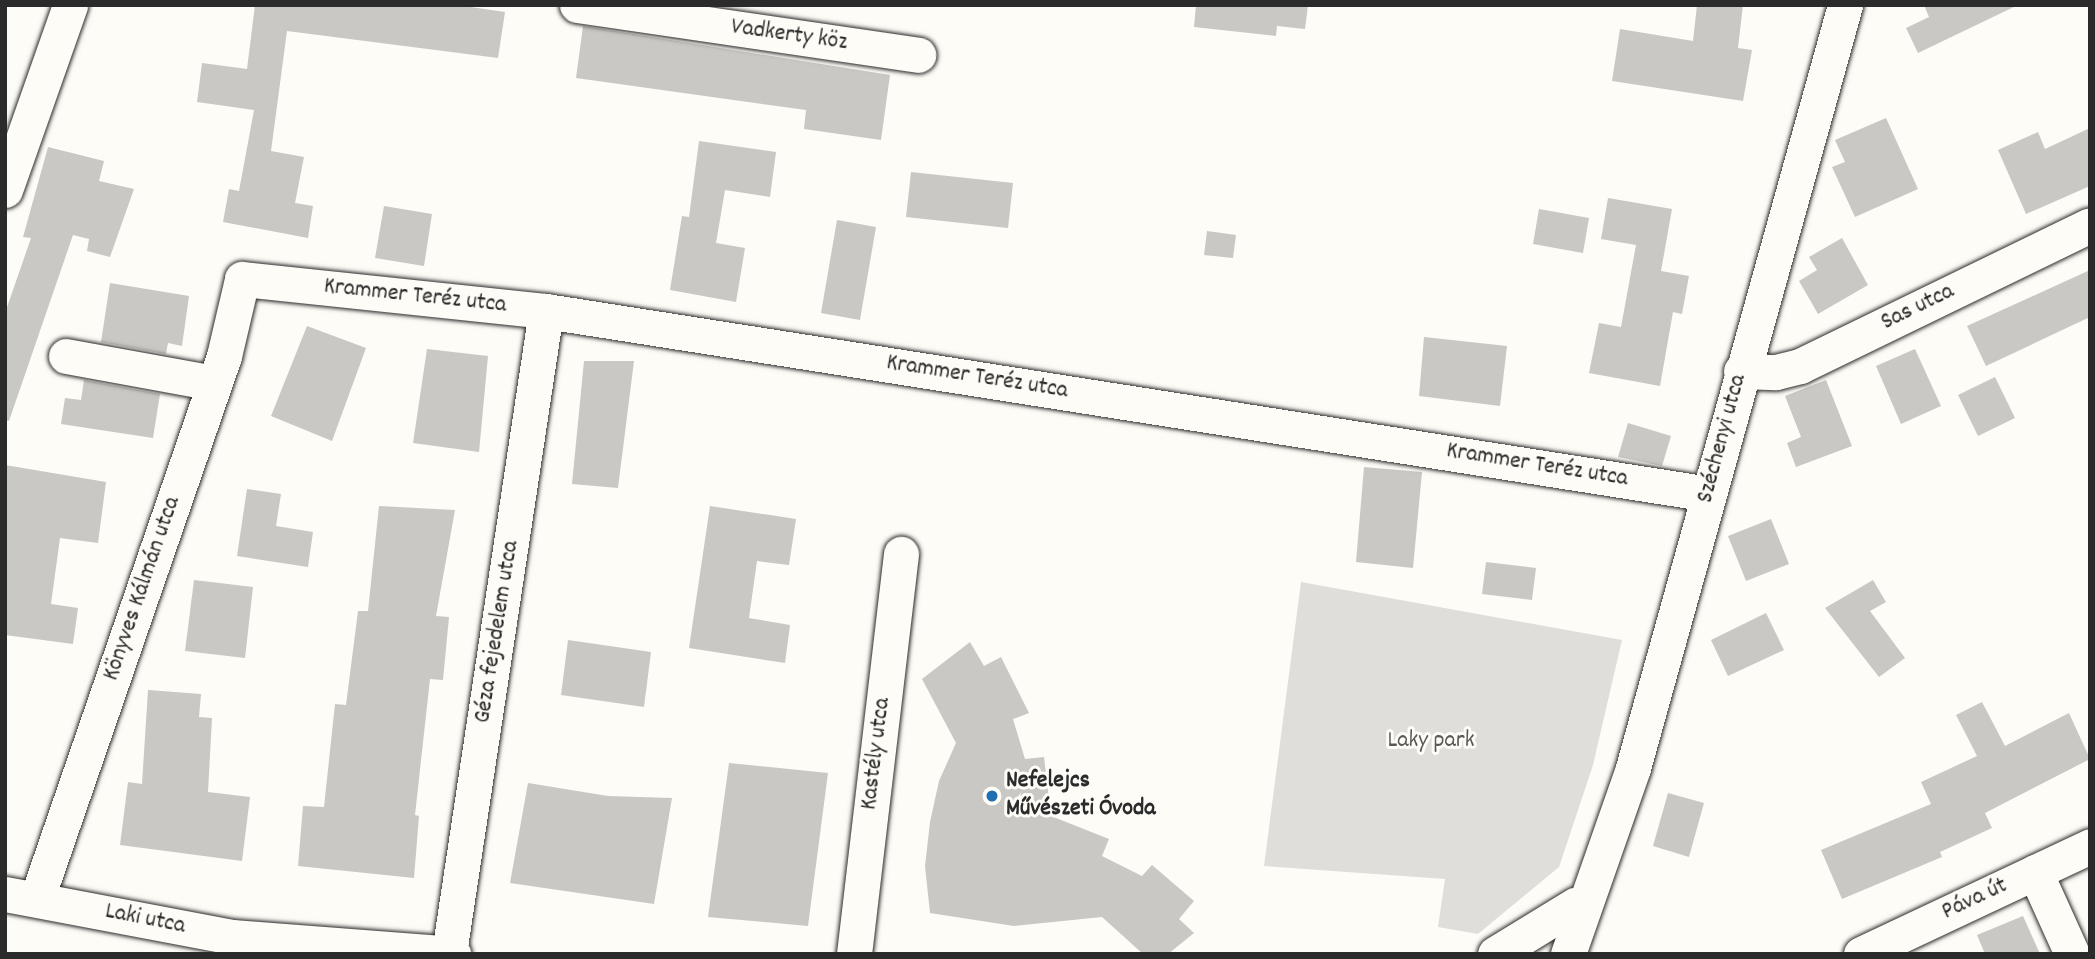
<!DOCTYPE html>
<html>
<head>
<meta charset="utf-8">
<style>
  body { margin:0 }
  #map { position:relative; width:2095px; height:959px; overflow:hidden; background:#fdfcf7; font-family:Dekko,sans-serif }
  div>[style] { position:absolute }
  [style*='--x'] { left:calc(var(--x)*1px); top:calc(var(--y)*1px); width:calc(var(--w)*1px); rotate:calc(var(--a)*1deg) }
  .green>* { inset:0; background:#dfdeda }
  .building>* { inset:0; background:#c9c8c4 }
  .roads { filter:drop-shadow(0 0 2px #2b2b2b) drop-shadow(0 0 2px #2b2b2b) }
  .minor>* { height:35px; margin:-17.5px; padding:0 17.5px; transform-origin:17.5px; border-radius:17.5px; background:#fdfcf7 }
  .dots>* { width:19px; height:19px; translate:-50% -50%; box-sizing:border-box; border:4px solid #fdfcf7; border-radius:50% }
  span { translate:-50% -50%; white-space:nowrap; text-align:center; line-height:1.15; -webkit-text-stroke:6px #fdfcf7; paint-order:stroke }
  .street-label { font-size:24px; color:#2b2b2b }
  .park-label { font-size:24px; color:#585857 }
  .poi-label { font-size:24px; color:#2b2b2b; font-weight:700 }
  .left { translate:0 -50%; text-align:left }
  .frame { position:absolute; inset:0; border:7px solid #2b2b2b; pointer-events:none }
</style>
</head>
<body>
<div id="map">
  <div class="green">
    <div style="clip-path:polygon(1301px 582px,1622px 640px,1593px 765px,1559px 867px,1478px 934px,1438px 927px,1445px 879px,1264px 866px)"></div>
  </div>
  <div class="building">
    <div style="clip-path:polygon(255px 5px,457px 5px,505px 12px,498px 58px,287px 31px,271px 151px,304px 157px,295px 203px,313px 206px,308px 238px,223px 222px,229px 189px,239px 191px,254px 110px,197px 102px,202px 63px,247px 69px)"></div>
    <div style="clip-path:polygon(1196px 5px,1308px 5px,1305px 29px,1277px 26px,1276px 36px,1194px 27px)"></div>
    <div style="clip-path:polygon(1697px 5px,1743px 5px,1738px 48px,1752px 50px,1743px 101px,1612px 81px,1620px 29px,1693px 41px)"></div>
    <div style="clip-path:polygon(1924px 5px,2018px 5px,1918px 53px,1906px 28px,1929px 17px)"></div>
    <div style="clip-path:polygon(583px 26px,890px 75px,881px 140px,804px 129px,806px 110px,576px 78px)"></div>
    <div style="clip-path:polygon(1886px 118px,1918px 189px,1855px 217px,1832px 167px,1845px 162px,1835px 140px)"></div>
    <div style="clip-path:polygon(2090px 128px,2090px 186px,2026px 214px,1998px 150px,2038px 132px,2045px 149px)"></div>
    <div style="clip-path:polygon(699px 141px,776px 152px,770px 197px,725px 190px,716px 243px,745px 248px,736px 302px,670px 290px,682px 216px,689px 217px)"></div>
    <div style="clip-path:polygon(48px 147px,104px 161px,99px 181px,134px 189px,110px 257px,87px 251px,89px 239px,73px 235px,9px 421px,5px 420px,5px 313px,31px 238px,23px 237px)"></div>
    <div style="clip-path:polygon(911px 172px,1013px 183px,1008px 228px,906px 217px)"></div>
    <div style="clip-path:polygon(1608px 198px,1672px 209px,1661px 271px,1689px 276px,1682px 314px,1673px 312px,1660px 386px,1589px 373px,1599px 323px,1621px 327px,1636px 245px,1601px 239px)"></div>
    <div style="clip-path:polygon(384px 206px,432px 214px,424px 266px,375px 258px)"></div>
    <div style="clip-path:polygon(1539px 209px,1589px 218px,1583px 253px,1533px 244px)"></div>
    <div style="clip-path:polygon(837px 220px,876px 227px,860px 320px,821px 313px)"></div>
    <div style="clip-path:polygon(1207px 231px,1236px 235px,1233px 258px,1204px 255px)"></div>
    <div style="clip-path:polygon(1842px 238px,1868px 285px,1818px 314px,1799px 281px,1817px 270px,1809px 257px)"></div>
    <div style="clip-path:polygon(2090px 270px,2090px 317px,1986px 366px,1967px 326px)"></div>
    <div style="clip-path:polygon(110px 283px,189px 296px,182px 346px,168px 343px,166px 354px,101px 342px)"></div>
    <div style="clip-path:polygon(307px 326px,366px 348px,332px 441px,271px 416px)"></div>
    <div style="clip-path:polygon(1424px 337px,1507px 346px,1500px 406px,1419px 396px)"></div>
    <div style="clip-path:polygon(427px 349px,488px 356px,479px 452px,413px 443px)"></div>
    <div style="clip-path:polygon(1915px 349px,1941px 406px,1901px 424px,1876px 366px)"></div>
    <div style="clip-path:polygon(584px 361px,634px 361px,618px 488px,572px 484px)"></div>
    <div style="clip-path:polygon(1995px 377px,2015px 418px,1978px 436px,1958px 395px)"></div>
    <div style="clip-path:polygon(84px 380px,160px 394px,153px 438px,61px 424px,65px 398px,81px 400px)"></div>
    <div style="clip-path:polygon(1826px 380px,1852px 446px,1796px 467px,1787px 443px,1801px 437px,1785px 396px)"></div>
    <div style="clip-path:polygon(1628px 423px,1671px 436px,1662px 466px,1618px 457px)"></div>
    <div style="clip-path:polygon(5px 465px,106px 482px,98px 543px,60px 538px,51px 604px,78px 608px,73px 644px,5px 635px)"></div>
    <div style="clip-path:polygon(1364px 467px,1422px 472px,1413px 568px,1356px 562px)"></div>
    <div style="clip-path:polygon(247px 489px,281px 494px,276px 526px,313px 532px,308px 567px,237px 556px)"></div>
    <div style="clip-path:polygon(379px 506px,455px 510px,436px 616px,449px 617px,443px 680px,430px 679px,415px 815px,419px 816px,414px 878px,298px 866px,303px 806px,324px 807px,335px 704px,346px 705px,358px 611px,368px 611px)"></div>
    <div style="clip-path:polygon(710px 506px,796px 519px,789px 565px,757px 561px,749px 618px,790px 625px,785px 663px,689px 648px)"></div>
    <div style="clip-path:polygon(1771px 519px,1789px 564px,1746px 581px,1728px 536px)"></div>
    <div style="clip-path:polygon(1486px 562px,1536px 568px,1532px 600px,1482px 594px)"></div>
    <div style="clip-path:polygon(194px 580px,253px 587px,245px 658px,185px 651px)"></div>
    <div style="clip-path:polygon(1873px 580px,1886px 602px,1870px 611px,1905px 658px,1879px 677px,1825px 608px)"></div>
    <div style="clip-path:polygon(1766px 613px,1784px 650px,1728px 676px,1711px 640px)"></div>
    <div style="clip-path:polygon(568px 640px,651px 652px,644px 707px,561px 695px)"></div>
    <div style="clip-path:polygon(970px 642px,984px 666px,1001px 657px,1029px 713px,1013px 719px,1025px 759px,1044px 757px,1051px 816px,1109px 839px,1102px 856px,1142px 876px,1152px 865px,1194px 901px,1179px 919px,1194px 933px,1168px 954px,1143px 954px,1102px 917px,1014px 926px,930px 913px,925px 866px,930px 822px,939px 781px,956px 743px,922px 679px)"></div>
    <div style="clip-path:polygon(148px 690px,201px 694px,199px 717px,212px 718px,208px 792px,250px 797px,242px 861px,120px 845px,128px 782px,142px 784px)"></div>
    <div style="clip-path:polygon(1982px 702px,2005px 746px,2069px 713px,2090px 759px,1985px 813px,1992px 828px,1940px 852px,1942px 857px,1842px 899px,1821px 850px,1931px 804px,1921px 782px,1977px 756px,1956px 715px)"></div>
    <div style="clip-path:polygon(729px 763px,828px 773px,808px 926px,708px 917px)"></div>
    <div style="clip-path:polygon(528px 783px,608px 796px,672px 798px,654px 904px,510px 883px)"></div>
    <div style="clip-path:polygon(1668px 793px,1704px 803px,1689px 857px,1653px 846px)"></div>
    <div style="clip-path:polygon(2023px 916px,2040px 954px,1985px 954px,1977px 935px)"></div>
  </div>
  <div class="roads">
    <div class="minor">
      <div style="--x:577;--y:5;--w:345;--a:8.3"></div>
      <div style="--x:5;--y:190;--w:196;--a:-70.6"></div>
      <div style="--x:66;--y:356;--w:150;--a:10.3"></div>
      <div style="--x:1741;--y:371;--w:35;--a:2"></div>
      <div style="--x:1776;--y:372;--w:25;--a:-14"></div>
      <div style="--x:1800;--y:366;--w:322;--a:-25.9"></div>
      <div style="--x:2035;--y:872;--w:90;--a:65.7"></div>
      <div style="--x:5;--y:894;--w:232;--a:10.7"></div>
      <div style="--x:233;--y:937;--w:221;--a:4.4"></div>
      <div style="--x:37;--y:898;--w:573;--a:-70.96"></div>
      <div style="--x:224;--y:356;--w:79;--a:-76.8"></div>
      <div style="--x:242;--y:279;--w:306;--a:6"></div>
      <div style="--x:546;--y:311;--w:1177;--a:8.94"></div>
      <div style="--x:449;--y:953;--w:649;--a:-81.41"></div>
      <div style="--x:854;--y:954;--w:403;--a:-83.3"></div>
      <div style="--x:1495;--y:954;--w:94;--a:-31.5"></div>
      <div style="--x:1568;--y:954;--w:197;--a:-70.7"></div>
      <div style="--x:1633;--y:768;--w:792;--a:-74.47"></div>
      <div style="--x:1861;--y:954;--w:253;--a:-25.2"></div>
    </div>
  </div>
  <div class="dots">
    <div style="left:992px;top:796px;background:#1f6fb2"></div>
  </div>
  <div class="street-label">
    <span style="left:789px;top:36px;rotate:8deg">Vadkerty köz</span>
    <span style="left:415px;top:297px;rotate:6deg">Krammer Teréz utca</span>
    <span style="left:1918px;top:308px;rotate:-26deg">Sas utca</span>
    <span style="left:977px;top:378px;rotate:9deg">Krammer Teréz utca</span>
    <span style="left:1723px;top:439px;rotate:-75deg">Széchenyi utca</span>
    <span style="left:1537px;top:466px;rotate:9deg">Krammer Teréz utca</span>
    <span style="left:143px;top:589px;rotate:-71deg">Könyves Kálmán utca</span>
    <span style="left:498px;top:632px;rotate:-81deg">Géza fejedelem utca</span>
    <span style="left:877px;top:754px;rotate:-83deg">Kastély utca</span>
    <span style="left:1975px;top:900px;rotate:-25deg">Páva út</span>
    <span style="left:145px;top:920px;rotate:11deg">Laki utca</span>
  </div>
  <div class="park-label">
    <span style="left:1431px;top:742px">Laky park</span>
  </div>
  <div class="poi-label">
    <span class="left" style="left:1006px;top:796px">Nefelejcs<br>Művészeti Óvoda</span>
  </div>
  <div class="frame"></div>
</div>
</body>
</html>
